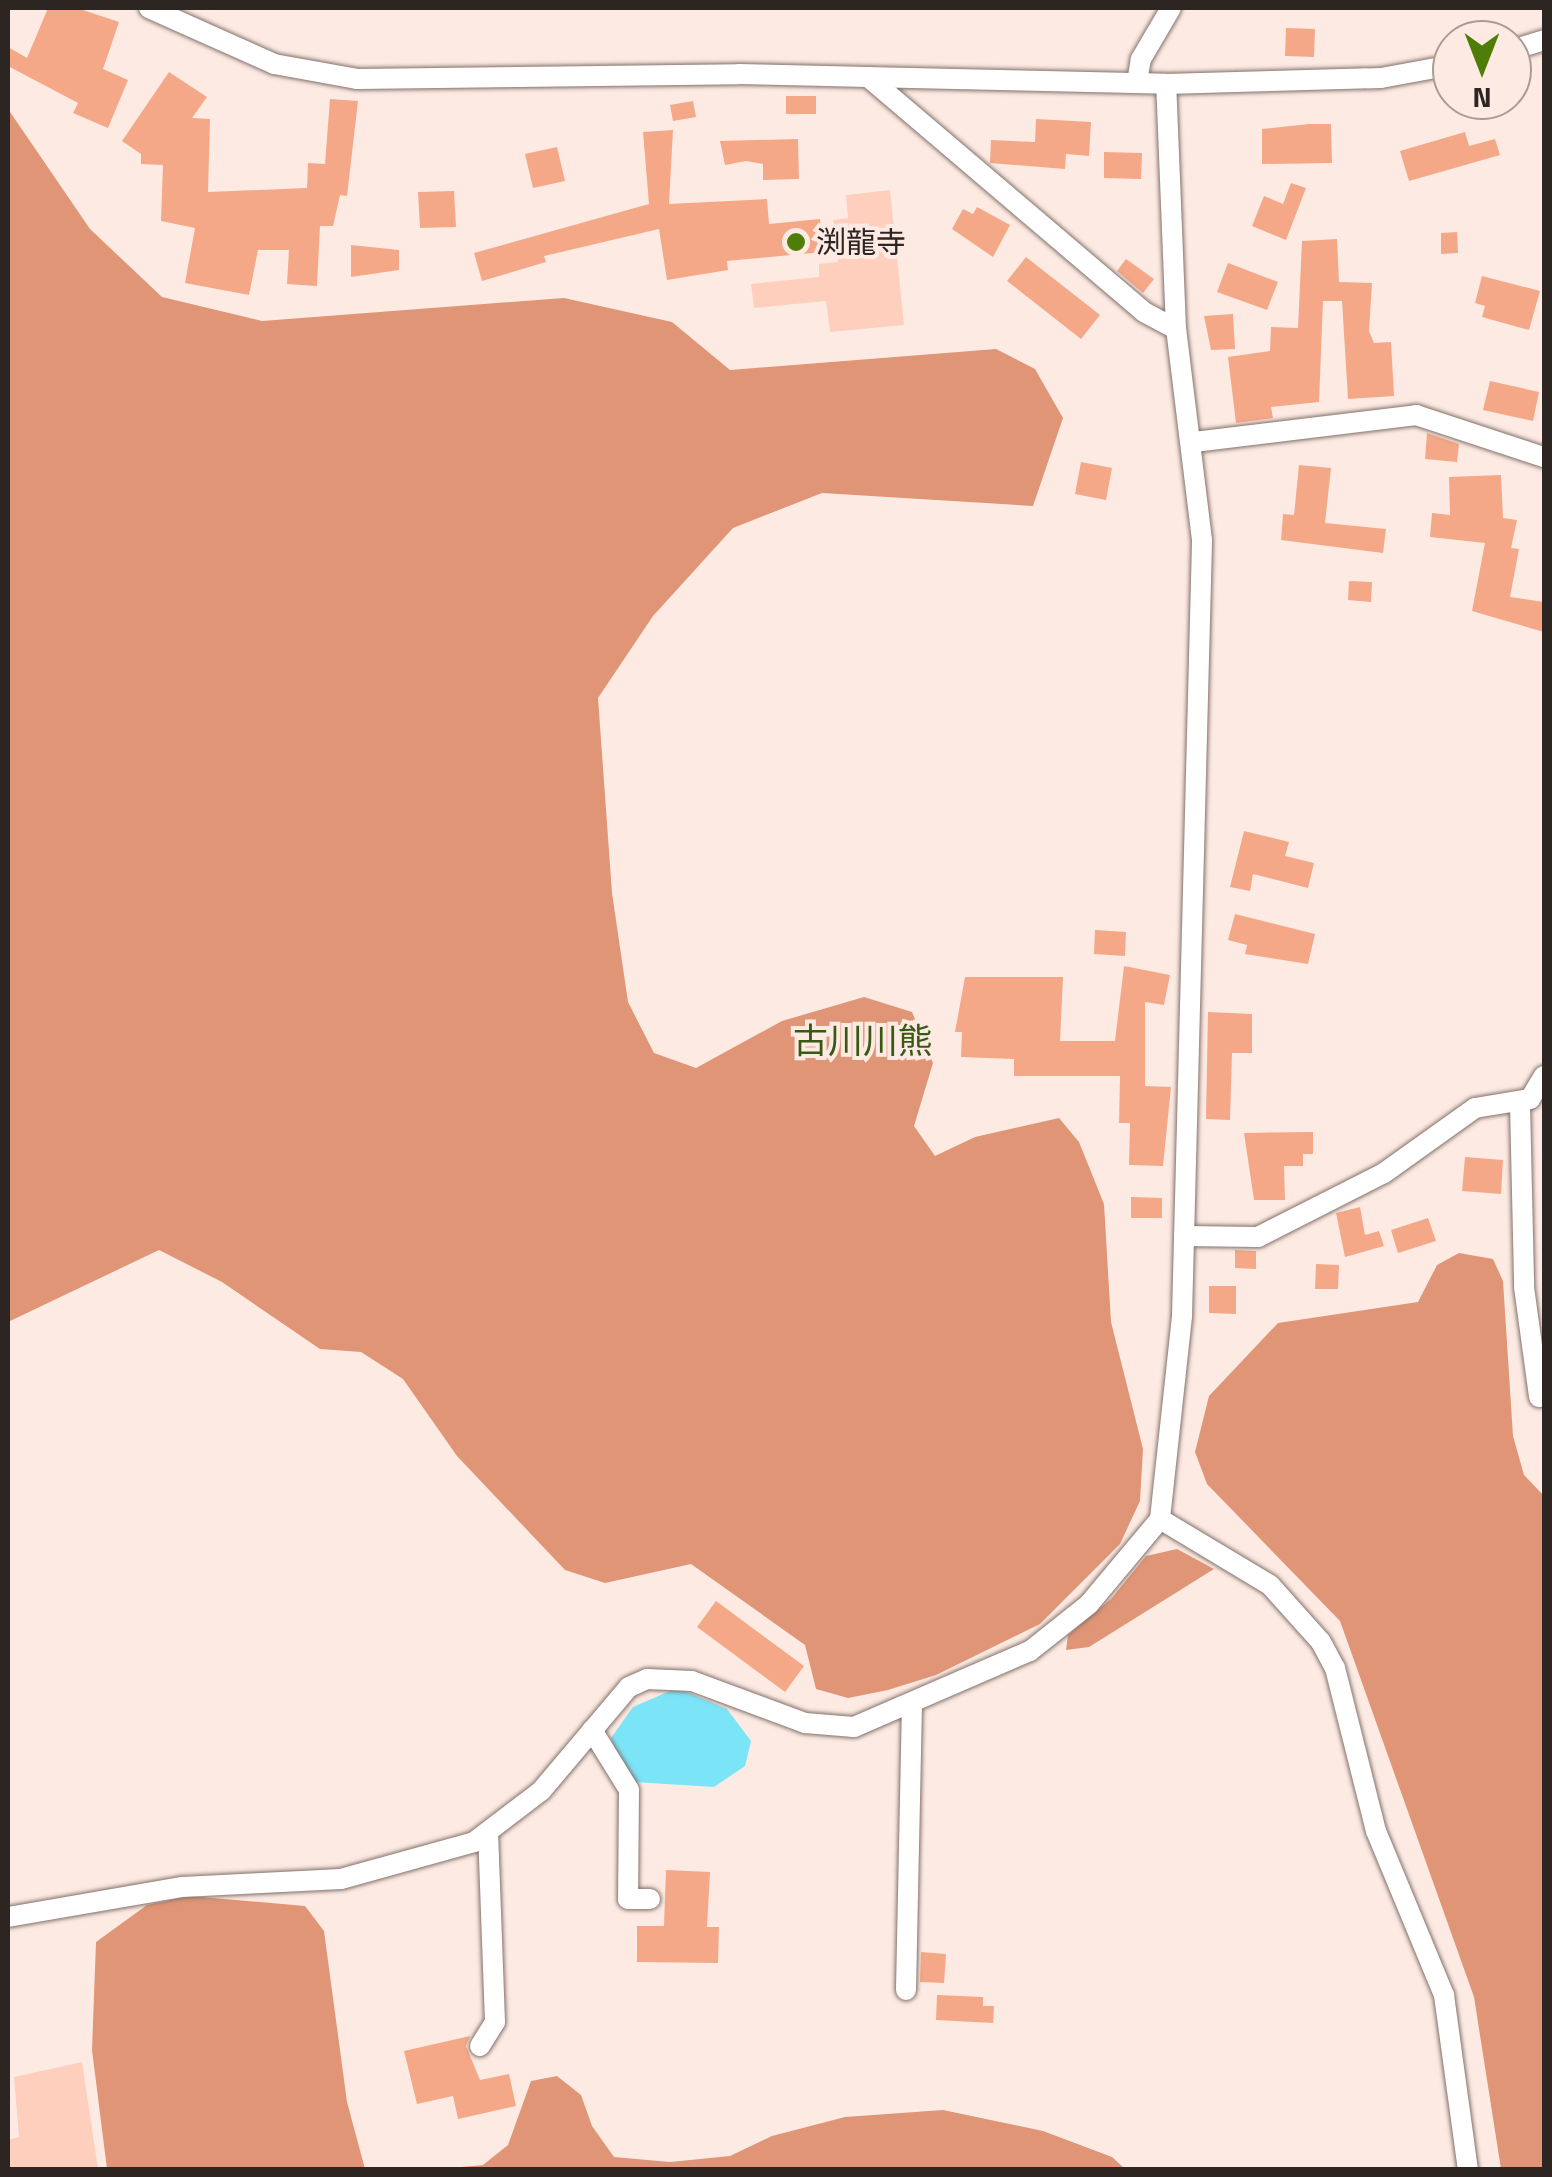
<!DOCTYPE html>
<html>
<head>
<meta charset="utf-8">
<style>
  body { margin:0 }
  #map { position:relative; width:1552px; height:2177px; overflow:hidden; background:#fdebe3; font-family:"Titillium Web","Noto Sans JP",sans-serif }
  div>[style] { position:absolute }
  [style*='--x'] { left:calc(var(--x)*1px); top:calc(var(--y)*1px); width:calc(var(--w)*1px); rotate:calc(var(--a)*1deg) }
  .green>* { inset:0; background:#fecfbc }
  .forest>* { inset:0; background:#e09576 }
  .water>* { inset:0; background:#7ce4f7 }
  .building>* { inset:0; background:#f4a888 }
  .roads { filter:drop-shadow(0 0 2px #82716b) drop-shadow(0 0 2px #82716b) }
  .minor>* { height:20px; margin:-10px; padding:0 10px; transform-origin:10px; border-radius:10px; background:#fff }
  .dots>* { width:28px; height:28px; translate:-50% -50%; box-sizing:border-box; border:5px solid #fdebe3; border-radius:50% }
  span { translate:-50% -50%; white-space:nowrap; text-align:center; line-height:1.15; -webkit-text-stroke:8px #fdebe3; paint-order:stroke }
  .poi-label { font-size:30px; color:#2c2522 }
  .left { translate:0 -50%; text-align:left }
  .quarter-label { font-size:35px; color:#395815 }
  .frame { position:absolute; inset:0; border:10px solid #2c2522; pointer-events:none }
  .north { position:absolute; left:1432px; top:20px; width:100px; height:100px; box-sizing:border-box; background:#fdebe3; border:2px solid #a99c96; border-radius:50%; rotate:180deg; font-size:28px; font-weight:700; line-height:40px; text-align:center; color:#2c2522 }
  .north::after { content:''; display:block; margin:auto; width:35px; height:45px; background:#4f7e08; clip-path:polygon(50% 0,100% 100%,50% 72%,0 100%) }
</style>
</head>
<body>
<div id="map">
  <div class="green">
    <div style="clip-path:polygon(890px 190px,904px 325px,830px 332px,826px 301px,754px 308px,751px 284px,819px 277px,819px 264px,838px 262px,833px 220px,848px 218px,846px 195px)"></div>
    <div style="clip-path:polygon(82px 2062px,98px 2169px,8px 2169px,8px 2140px,19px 2137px,14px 2077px)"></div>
  </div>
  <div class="forest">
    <div style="clip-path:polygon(8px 109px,90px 229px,162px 297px,262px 321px,564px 298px,672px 322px,730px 370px,996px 349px,1035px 369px,1063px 418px,1033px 506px,822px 493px,733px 528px,653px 616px,598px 698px,612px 893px,628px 1002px,654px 1053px,696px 1068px,782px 1021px,864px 997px,912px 1012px,933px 1063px,914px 1126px,935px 1156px,975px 1137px,1059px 1118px,1079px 1142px,1104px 1204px,1111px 1322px,1143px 1449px,1140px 1501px,1120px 1544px,1040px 1624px,936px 1675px,888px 1690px,848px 1698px,816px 1689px,805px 1645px,691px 1564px,605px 1583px,565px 1570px,457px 1456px,403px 1379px,361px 1352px,320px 1349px,222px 1282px,159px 1250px,8px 1322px)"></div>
    <div style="clip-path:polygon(1459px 1253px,1493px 1259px,1503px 1281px,1513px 1436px,1524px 1475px,1544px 1496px,1544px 2169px,1501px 2169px,1474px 1997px,1340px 1621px,1207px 1484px,1195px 1452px,1209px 1396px,1278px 1323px,1418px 1302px,1437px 1265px)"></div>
    <div style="clip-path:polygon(1177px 1549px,1214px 1569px,1089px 1647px,1066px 1650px,1068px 1635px,1111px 1599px,1146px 1556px)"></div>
    <div style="clip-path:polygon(189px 1896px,305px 1906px,324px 1931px,347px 2102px,365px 2169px,107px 2169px,92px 2050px,96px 1942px,147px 1905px)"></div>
    <div style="clip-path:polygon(557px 2076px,581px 2095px,592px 2126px,614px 2157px,670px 2162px,730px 2156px,772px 2136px,845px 2117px,943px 2110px,1043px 2131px,1112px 2157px,1125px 2169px,440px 2169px,483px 2165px,508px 2145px,531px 2081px)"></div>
  </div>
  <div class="water">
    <div style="clip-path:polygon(677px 1688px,727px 1709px,751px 1741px,745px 1766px,714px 1787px,634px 1782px,618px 1760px,611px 1738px,633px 1707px)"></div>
  </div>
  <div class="building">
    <div style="clip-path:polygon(48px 8px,77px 8px,119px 22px,103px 69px,128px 80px,108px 128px,73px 113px,78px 103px,8px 66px,8px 47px,27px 58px)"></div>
    <div style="clip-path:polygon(1286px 28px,1315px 29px,1314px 57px,1285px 56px)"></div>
    <div style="clip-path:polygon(169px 72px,207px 97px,192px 118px,210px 119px,208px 192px,307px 188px,308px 163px,325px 164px,330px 99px,358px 101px,347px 196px,340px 195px,333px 226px,320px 226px,317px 286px,287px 284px,289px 250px,258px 250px,249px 295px,185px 283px,195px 228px,161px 221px,163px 165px,141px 164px,141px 154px,122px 141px)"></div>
    <div style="clip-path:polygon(786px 96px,816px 96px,816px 114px,786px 114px)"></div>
    <div style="clip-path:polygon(693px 101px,696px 117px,673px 121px,670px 105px)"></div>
    <div style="clip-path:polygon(1036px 119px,1091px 122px,1089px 156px,1066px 154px,1065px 169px,990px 163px,991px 140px,1035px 142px)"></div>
    <div style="clip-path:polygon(1309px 124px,1331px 124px,1332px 163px,1262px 164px,1262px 129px)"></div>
    <div style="clip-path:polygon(673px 130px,669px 204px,767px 199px,769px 224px,820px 219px,823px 252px,727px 261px,728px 270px,667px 280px,659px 229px,544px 256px,546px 262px,482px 281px,474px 253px,649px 204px,643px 132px)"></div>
    <div style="clip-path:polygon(1465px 132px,1469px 146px,1495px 139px,1500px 155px,1409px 181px,1400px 151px)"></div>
    <div style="clip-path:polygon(798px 139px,799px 179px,763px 180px,763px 164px,746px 161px,725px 165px,720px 141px)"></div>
    <div style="clip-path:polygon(557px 147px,565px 181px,533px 188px,525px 154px)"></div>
    <div style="clip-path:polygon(1104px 152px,1142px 153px,1141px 179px,1104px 178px)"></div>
    <div style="clip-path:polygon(1291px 183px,1306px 188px,1286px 240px,1252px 226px,1264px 196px,1283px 204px)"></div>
    <div style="clip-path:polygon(454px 191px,456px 227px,420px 228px,418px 192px)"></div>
    <div style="clip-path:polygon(977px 207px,1010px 225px,993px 257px,952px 229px,963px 209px,973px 214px)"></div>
    <div style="clip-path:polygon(1457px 232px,1458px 253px,1441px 254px,1441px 233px)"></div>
    <div style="clip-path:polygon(1337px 239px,1339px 282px,1372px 283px,1369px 331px,1374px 343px,1391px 342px,1394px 396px,1348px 399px,1342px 301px,1323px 301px,1319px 402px,1271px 407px,1273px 418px,1236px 423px,1228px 357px,1270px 351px,1271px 327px,1298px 328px,1302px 241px)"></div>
    <div style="clip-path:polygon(351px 245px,399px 250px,399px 270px,351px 277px)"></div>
    <div style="clip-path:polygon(1026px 257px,1100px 315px,1081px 339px,1007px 281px)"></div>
    <div style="clip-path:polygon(1126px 259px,1154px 279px,1143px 293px,1117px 271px)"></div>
    <div style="clip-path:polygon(1228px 263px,1278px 282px,1267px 310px,1217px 292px)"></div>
    <div style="clip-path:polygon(1482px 276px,1540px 291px,1529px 330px,1482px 317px,1485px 306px,1475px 303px)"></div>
    <div style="clip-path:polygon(1233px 314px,1235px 349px,1211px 350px,1204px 316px)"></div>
    <div style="clip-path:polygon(1490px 381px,1539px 392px,1533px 421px,1483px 410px)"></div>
    <div style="clip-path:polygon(1427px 433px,1459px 444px,1457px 462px,1425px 459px)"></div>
    <div style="clip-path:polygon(1081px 462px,1112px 468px,1106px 500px,1075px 494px)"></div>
    <div style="clip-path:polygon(1299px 465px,1331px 468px,1325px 523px,1386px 529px,1383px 553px,1281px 540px,1283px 514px,1294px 515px)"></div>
    <div style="clip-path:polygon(1501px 475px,1503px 518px,1517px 520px,1511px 548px,1519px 549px,1510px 597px,1544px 602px,1544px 632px,1472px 611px,1485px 543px,1430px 537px,1432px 513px,1450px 515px,1449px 477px)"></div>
    <div style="clip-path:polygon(1349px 581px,1372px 582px,1371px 602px,1348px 600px)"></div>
    <div style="clip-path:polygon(1244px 831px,1289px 842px,1285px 856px,1314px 863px,1308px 888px,1253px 874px,1250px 891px,1230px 887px)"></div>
    <div style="clip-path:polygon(1235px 914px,1315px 934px,1308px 964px,1245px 954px,1247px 945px,1228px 940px)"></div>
    <div style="clip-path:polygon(1095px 930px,1126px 932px,1125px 956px,1094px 954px)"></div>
    <div style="clip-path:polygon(1124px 966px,1170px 975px,1164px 1005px,1145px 1002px,1145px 1086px,1171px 1087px,1163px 1166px,1129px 1165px,1130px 1123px,1119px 1123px,1120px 1076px,1014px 1076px,1014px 1059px,961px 1057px,962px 1032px,955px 1032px,965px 977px,1063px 977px,1060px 1041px,1115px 1041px)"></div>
    <div style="clip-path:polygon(1208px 1012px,1252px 1014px,1252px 1053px,1232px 1053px,1230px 1120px,1206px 1119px)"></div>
    <div style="clip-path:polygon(1313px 1132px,1313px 1154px,1303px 1154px,1303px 1166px,1284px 1166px,1285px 1200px,1254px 1200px,1244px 1133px)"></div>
    <div style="clip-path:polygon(1465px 1157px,1503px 1160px,1501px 1194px,1462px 1191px)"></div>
    <div style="clip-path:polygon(1131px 1197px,1162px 1198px,1162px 1218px,1131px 1218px)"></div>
    <div style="clip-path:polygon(1360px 1207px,1365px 1235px,1379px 1231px,1384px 1246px,1345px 1257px,1336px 1213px)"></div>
    <div style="clip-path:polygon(1428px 1218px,1436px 1241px,1398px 1253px,1391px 1230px)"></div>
    <div style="clip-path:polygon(1235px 1250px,1256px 1251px,1256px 1269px,1235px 1268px)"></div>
    <div style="clip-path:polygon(1316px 1264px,1339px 1265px,1338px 1289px,1315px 1289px)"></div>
    <div style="clip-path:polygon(1209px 1286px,1236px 1286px,1236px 1314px,1209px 1313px)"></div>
    <div style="clip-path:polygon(716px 1601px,804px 1666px,785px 1692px,697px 1627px)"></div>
    <div style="clip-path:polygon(666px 1870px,710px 1872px,707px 1927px,719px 1927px,718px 1963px,637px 1962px,637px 1926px,664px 1926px)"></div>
    <div style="clip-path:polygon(921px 1952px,946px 1954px,944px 1983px,920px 1982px)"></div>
    <div style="clip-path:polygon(937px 1995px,983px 1997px,983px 2006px,994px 2006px,993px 2023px,936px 2020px)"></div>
    <div style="clip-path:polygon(470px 2036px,466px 2046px,480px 2080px,509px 2074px,516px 2106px,458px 2119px,453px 2096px,417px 2104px,404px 2051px)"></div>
  </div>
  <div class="roads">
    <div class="minor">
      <div style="--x:149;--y:8;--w:137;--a:24.1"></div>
      <div style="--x:274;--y:64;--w:84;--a:10.2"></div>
      <div style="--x:357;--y:79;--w:382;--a:-0.7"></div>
      <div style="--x:739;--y:74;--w:427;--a:1.3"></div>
      <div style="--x:1166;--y:84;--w:215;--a:-1.6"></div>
      <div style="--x:1381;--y:78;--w:72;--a:-10.4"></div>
      <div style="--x:1512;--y:50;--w:34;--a:-17"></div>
      <div style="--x:868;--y:77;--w:362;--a:40.4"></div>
      <div style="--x:1144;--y:312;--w:36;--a:28"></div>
      <div style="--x:1137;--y:83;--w:24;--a:-81"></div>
      <div style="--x:1141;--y:59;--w:59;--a:-59.5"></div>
      <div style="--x:1194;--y:442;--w:224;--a:-6.9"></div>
      <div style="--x:1416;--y:415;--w:135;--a:18.2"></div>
      <div style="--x:1520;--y:1104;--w:183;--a:88.7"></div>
      <div style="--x:1524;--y:1287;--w:111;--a:82.2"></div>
      <div style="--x:1184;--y:1236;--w:74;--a:0.8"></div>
      <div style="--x:1258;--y:1237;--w:141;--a:-26.9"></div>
      <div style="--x:1384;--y:1173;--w:112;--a:-35.5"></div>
      <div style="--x:1475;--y:1108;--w:56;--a:-9.3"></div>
      <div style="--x:1530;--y:1099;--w:27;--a:-59"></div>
      <div style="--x:1160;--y:1519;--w:128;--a:31"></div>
      <div style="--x:1270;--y:1585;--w:76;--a:48.2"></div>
      <div style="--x:1321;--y:1642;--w:30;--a:62"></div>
      <div style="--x:1335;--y:1668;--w:168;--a:75.9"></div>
      <div style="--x:1376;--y:1831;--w:178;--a:67.5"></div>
      <div style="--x:1444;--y:1995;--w:177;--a:82.2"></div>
      <div style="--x:592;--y:1730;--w:70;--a:58.3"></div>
      <div style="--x:629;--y:1790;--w:109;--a:90.5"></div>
      <div style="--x:628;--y:1899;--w:22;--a:0"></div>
      <div style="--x:8;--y:1917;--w:177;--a:-9.8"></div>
      <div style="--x:182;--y:1887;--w:159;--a:-2.9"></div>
      <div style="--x:341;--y:1879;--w:138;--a:-15.5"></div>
      <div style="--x:474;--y:1842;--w:84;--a:-37.3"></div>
      <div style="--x:541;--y:1791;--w:136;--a:-49.8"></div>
      <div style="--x:629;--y:1687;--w:20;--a:-24"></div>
      <div style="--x:647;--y:1679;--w:45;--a:2.5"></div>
      <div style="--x:692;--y:1681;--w:121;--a:20.4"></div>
      <div style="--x:805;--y:1723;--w:49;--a:4.7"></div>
      <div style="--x:854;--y:1727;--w:192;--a:-23.4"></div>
      <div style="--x:1030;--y:1651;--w:75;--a:-38.5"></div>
      <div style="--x:1089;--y:1604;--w:111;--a:-50.1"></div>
      <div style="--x:1160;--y:1519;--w:204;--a:-83.8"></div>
      <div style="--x:1182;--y:1316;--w:776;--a:-88.52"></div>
      <div style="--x:1202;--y:540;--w:213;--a:-97"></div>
      <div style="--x:1176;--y:329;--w:245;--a:-92.3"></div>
      <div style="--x:906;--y:1990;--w:286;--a:-88.8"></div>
      <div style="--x:480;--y:2046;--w:28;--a:-58"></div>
      <div style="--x:495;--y:2022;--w:189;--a:-92.1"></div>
    </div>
  </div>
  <div class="dots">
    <div style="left:796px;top:242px;background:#4f7e08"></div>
  </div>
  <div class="poi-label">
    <span class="left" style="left:816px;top:242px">渕龍寺</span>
  </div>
  <div class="quarter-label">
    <span style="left:863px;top:1040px">古川川熊</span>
  </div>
  <div class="frame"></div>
  <div class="north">N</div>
</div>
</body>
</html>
